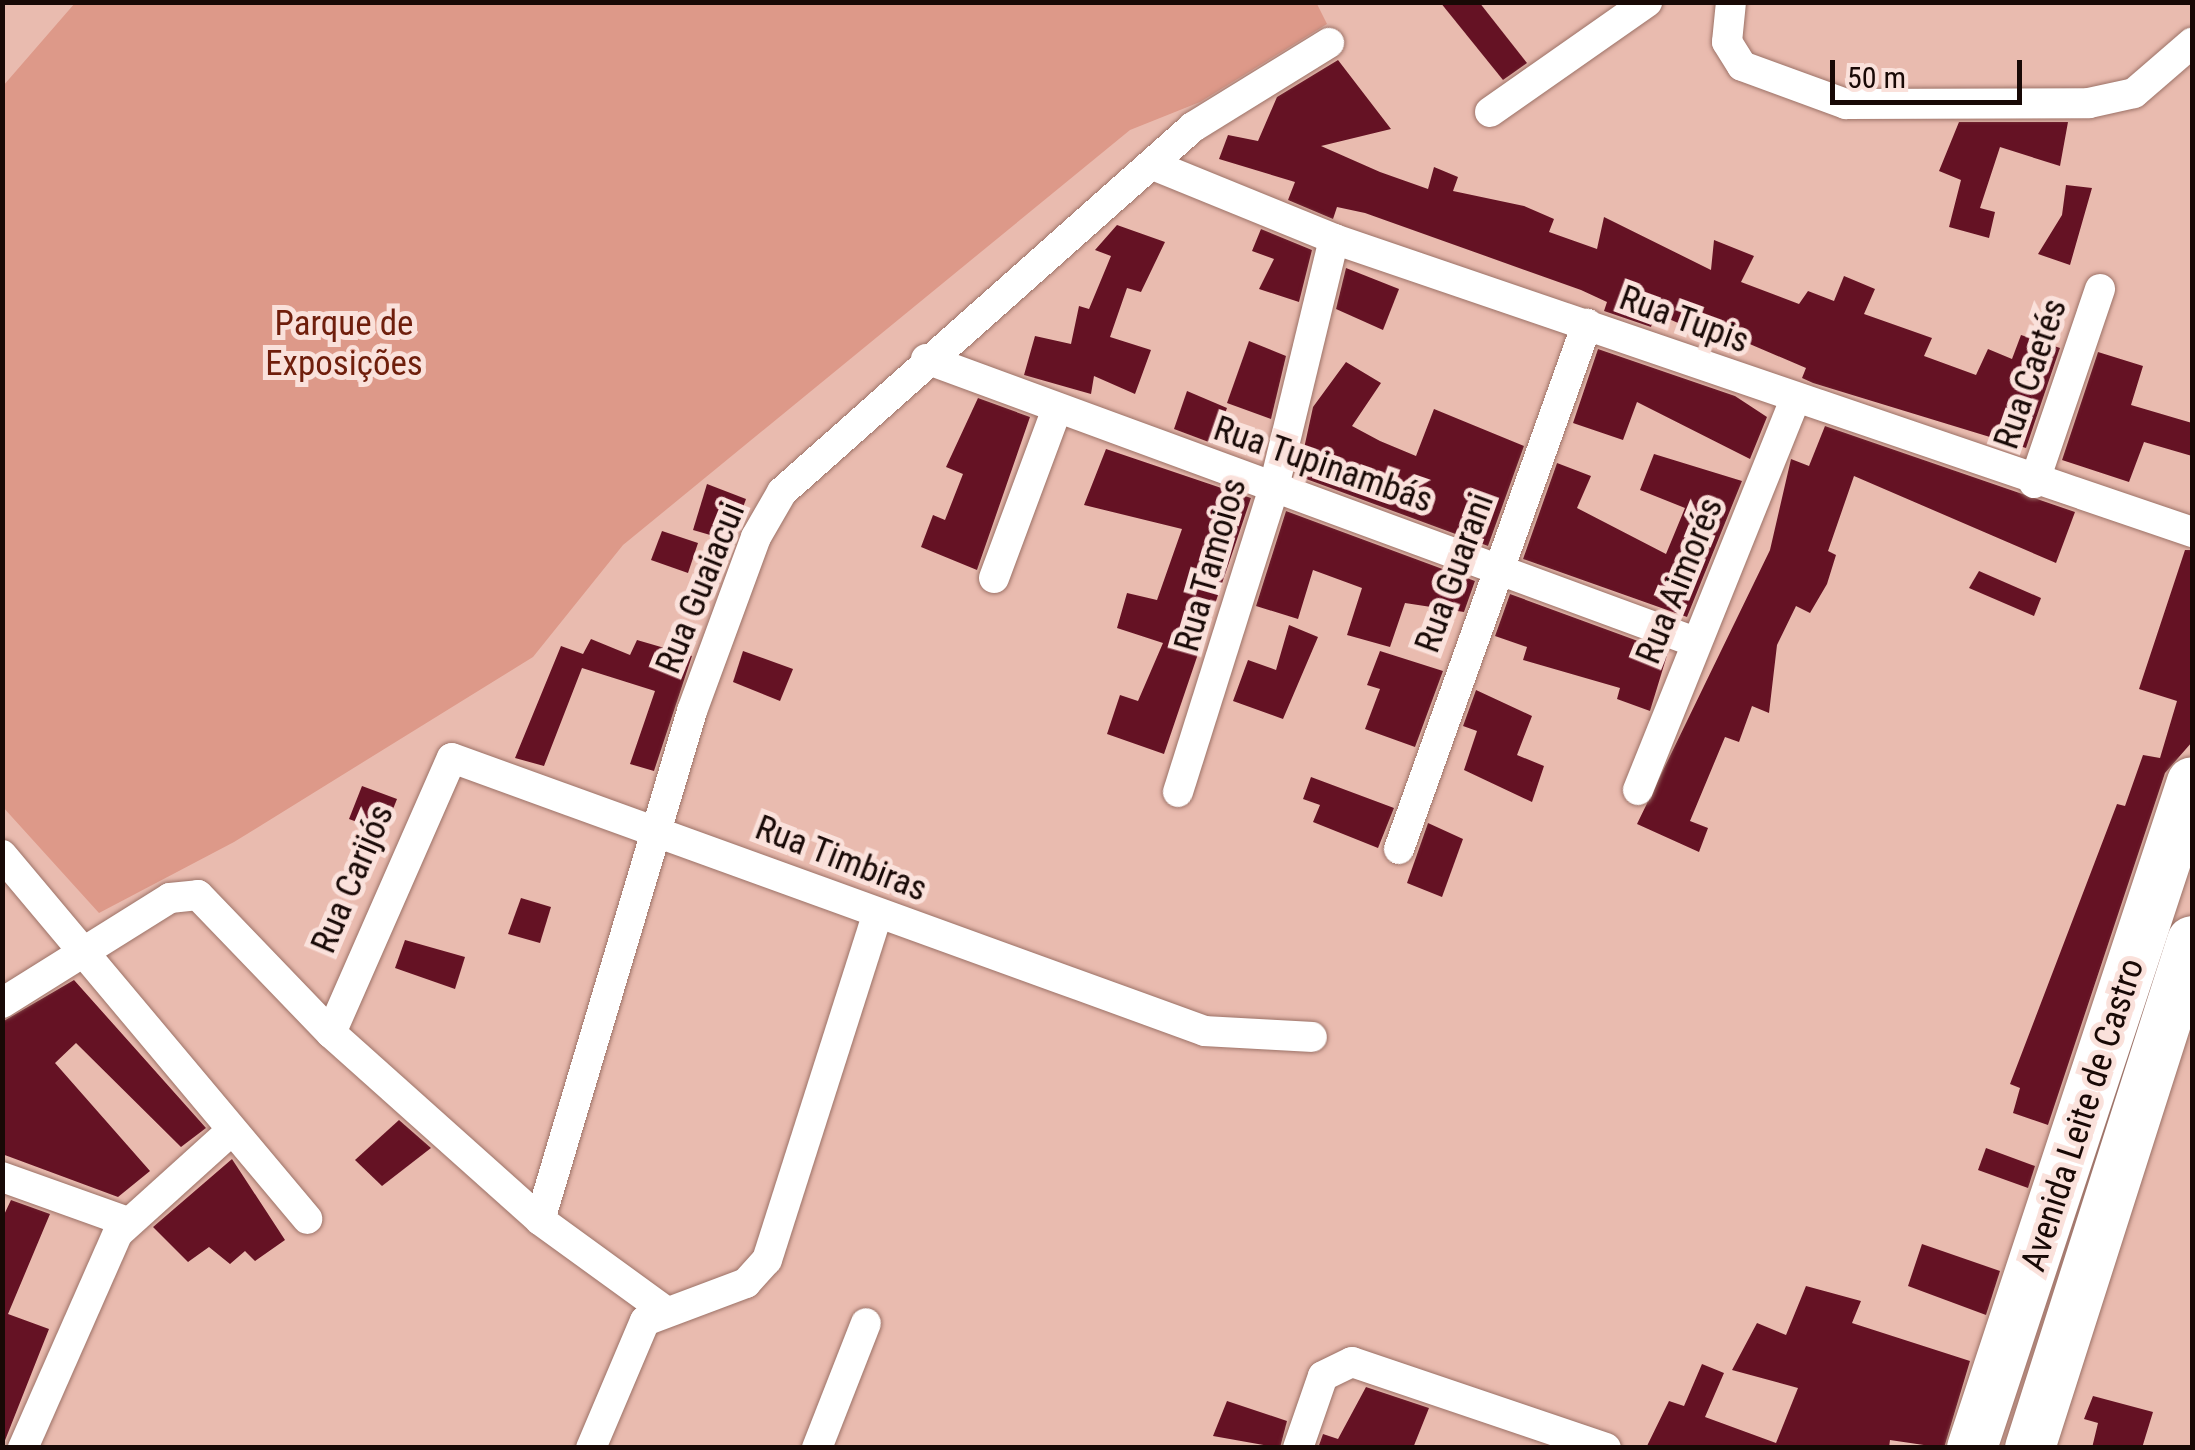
<!DOCTYPE html>
<html>
<head>
<meta charset="utf-8">
<style>
  body { margin:0 }
  #map { position:relative; width:2195px; height:1450px; overflow:hidden; background:#e9bbaf; font-family:"Roboto Condensed",sans-serif }
  div>[style] { position:absolute }
  [style*='--x'] { left:calc(var(--x)*1px); top:calc(var(--y)*1px); width:calc(var(--w)*1px); rotate:calc(var(--a)*1deg) }
  .green>* { inset:0; background:#dd9989 }
  .building>* { inset:0; background:#651224 }
  .roads { filter:drop-shadow(0 0 2px #9c7267) drop-shadow(0 0 2px #9c7267) }
  .minor>* { height:30px; margin:-15px; padding:0 15px; transform-origin:15px; border-radius:15px; background:#fff }
  .trunk>* { height:50px; margin:-25px; padding:0 25px; transform-origin:25px; border-radius:25px; background:#fff }
  span { translate:-50% -50%; white-space:nowrap; text-align:center; line-height:1.15; -webkit-text-stroke:10px #fae1db; paint-order:stroke }
  .street-label { font-size:35px; color:#180906 }
  .park-label { font-size:35px; color:#6f1e0c }
  .frame { position:absolute; inset:0; border:5px solid #180906; pointer-events:none }
  .scale { position:absolute; left:1830px; top:60px; width:192px; height:45px; box-sizing:border-box; border:5px solid #180906; border-top:0; padding-left:12px; font-size:30px; line-height:35px; white-space:nowrap; color:#180906; -webkit-text-stroke:8px #fae1db; paint-order:stroke }
</style>
</head>
<body>
<div id="map">
  <div class="green">
    <div style="clip-path:polygon(75px 3px,1316px 2px,1327px 24px,1200px 102px,1130px 130px,623px 545px,533px 657px,234px 842px,99px 913px,2px 806px,3px 86px)"></div>
  </div>
  <div class="building">
    <div style="clip-path:polygon(1440px 2px,1479px 2px,1527px 63px,1503px 80px)"></div>
    <div style="clip-path:polygon(1338px 60px,1391px 129px,1321px 146px,1380px 172px,1428px 189px,1434px 167px,1458px 177px,1453px 191px,1524px 206px,1554px 219px,1549px 232px,1597px 249px,1604px 217px,1711px 270px,1714px 240px,1754px 256px,1741px 282px,1799px 304px,1808px 291px,1834px 301px,1844px 276px,1875px 289px,1864px 314px,1932px 338px,1924px 356px,1976px 375px,1988px 349px,2012px 359px,2021px 335px,2060px 348px,2026px 448px,1813px 383px,1802px 378px,1806px 368px,1717px 330px,1713px 338px,1655px 313px,1651px 327px,1604px 311px,1607px 302px,1581px 290px,1365px 213px,1337px 207px,1333px 219px,1288px 200px,1295px 182px,1219px 159px,1228px 135px,1258px 141px,1277px 97px)"></div>
    <div style="clip-path:polygon(1959px 122px,2068px 122px,2060px 166px,2000px 147px,1980px 208px,1995px 212px,1989px 238px,1949px 227px,1961px 180px,1939px 171px)"></div>
    <div style="clip-path:polygon(2066px 185px,2092px 188px,2070px 265px,2038px 254px,2062px 215px)"></div>
    <div style="clip-path:polygon(1117px 225px,1165px 242px,1141px 292px,1127px 288px,1110px 337px,1151px 350px,1135px 394px,1094px 376px,1091px 394px,1024px 375px,1035px 336px,1071px 344px,1079px 306px,1089px 309px,1111px 256px,1095px 250px)"></div>
    <div style="clip-path:polygon(1261px 229px,1312px 250px,1299px 302px,1259px 289px,1274px 259px,1252px 251px)"></div>
    <div style="clip-path:polygon(1346px 268px,1399px 289px,1383px 330px,1336px 309px)"></div>
    <div style="clip-path:polygon(1249px 341px,1286px 356px,1271px 419px,1227px 403px)"></div>
    <div style="clip-path:polygon(1598px 349px,1735px 396px,1767px 417px,1750px 459px,1637px 402px,1623px 440px,1573px 423px)"></div>
    <div style="clip-path:polygon(2098px 352px,2143px 366px,2131px 405px,2192px 423px,2192px 456px,2144px 442px,2129px 482px,2062px 460px)"></div>
    <div style="clip-path:polygon(1346px 362px,1381px 383px,1352px 426px,1380px 441px,1416px 456px,1434px 409px,1524px 446px,1488px 546px,1298px 476px,1313px 407px)"></div>
    <div style="clip-path:polygon(1187px 391px,1227px 408px,1214px 444px,1174px 429px)"></div>
    <div style="clip-path:polygon(978px 398px,1030px 417px,977px 570px,921px 547px,933px 515px,945px 520px,963px 474px,946px 467px)"></div>
    <div style="clip-path:polygon(1825px 426px,2075px 512px,2056px 563px,1854px 476px,1828px 551px,1836px 555px,1827px 584px,1810px 613px,1796px 606px,1777px 645px,1769px 713px,1752px 706px,1739px 742px,1725px 737px,1690px 821px,1708px 828px,1699px 852px,1637px 824px,1770px 550px,1791px 459px,1809px 466px)"></div>
    <div style="clip-path:polygon(1106px 449px,1251px 498px,1164px 754px,1107px 734px,1120px 695px,1138px 701px,1163px 643px,1117px 628px,1127px 593px,1157px 600px,1182px 529px,1084px 505px)"></div>
    <div style="clip-path:polygon(1654px 454px,1742px 481px,1687px 617px,1523px 559px,1557px 463px,1591px 476px,1577px 508px,1666px 554px,1685px 508px,1640px 490px)"></div>
    <div style="clip-path:polygon(707px 484px,746px 499px,731px 541px,693px 530px)"></div>
    <div style="clip-path:polygon(1286px 511px,1475px 581px,1464px 612px,1405px 603px,1390px 647px,1347px 635px,1362px 588px,1313px 570px,1298px 619px,1256px 606px)"></div>
    <div style="clip-path:polygon(662px 531px,698px 543px,688px 573px,651px 560px)"></div>
    <div style="clip-path:polygon(2185px 550px,2192px 550px,2192px 742px,2165px 773px,2048px 1125px,2013px 1113px,2020px 1088px,2010px 1084px,2117px 804px,2125px 806px,2143px 755px,2160px 758px,2177px 701px,2139px 689px)"></div>
    <div style="clip-path:polygon(1979px 571px,2041px 598px,2034px 616px,1969px 588px)"></div>
    <div style="clip-path:polygon(1510px 594px,1668px 652px,1650px 711px,1617px 699px,1620px 688px,1523px 660px,1527px 647px,1495px 636px)"></div>
    <div style="clip-path:polygon(1289px 625px,1318px 637px,1283px 719px,1233px 701px,1248px 660px,1276px 670px)"></div>
    <div style="clip-path:polygon(591px 639px,630px 655px,637px 640px,692px 656px,654px 771px,630px 764px,655px 691px,582px 668px,544px 766px,515px 758px,561px 646px,583px 654px)"></div>
    <div style="clip-path:polygon(743px 651px,793px 669px,780px 701px,733px 682px)"></div>
    <div style="clip-path:polygon(1380px 651px,1443px 671px,1415px 747px,1365px 729px,1380px 689px,1367px 685px)"></div>
    <div style="clip-path:polygon(1476px 690px,1532px 716px,1517px 755px,1544px 766px,1532px 802px,1464px 770px,1477px 731px,1463px 726px)"></div>
    <div style="clip-path:polygon(1311px 777px,1394px 808px,1378px 848px,1313px 822px,1320px 805px,1303px 799px)"></div>
    <div style="clip-path:polygon(362px 786px,397px 799px,384px 832px,349px 819px)"></div>
    <div style="clip-path:polygon(1428px 823px,1463px 839px,1442px 897px,1407px 883px)"></div>
    <div style="clip-path:polygon(521px 898px,551px 907px,540px 943px,508px 934px)"></div>
    <div style="clip-path:polygon(405px 940px,465px 957px,455px 989px,395px 968px)"></div>
    <div style="clip-path:polygon(74px 980px,206px 1128px,181px 1147px,76px 1043px,55px 1063px,150px 1171px,118px 1197px,2px 1154px,2px 1022px)"></div>
    <div style="clip-path:polygon(399px 1120px,431px 1148px,382px 1186px,355px 1160px)"></div>
    <div style="clip-path:polygon(1986px 1148px,2035px 1166px,2028px 1188px,1978px 1170px)"></div>
    <div style="clip-path:polygon(232px 1159px,285px 1240px,255px 1261px,245px 1251px,230px 1264px,209px 1247px,188px 1262px,153px 1227px)"></div>
    <div style="clip-path:polygon(11px 1200px,50px 1214px,8px 1314px,49px 1329px,2px 1448px,2px 1219px)"></div>
    <div style="clip-path:polygon(1922px 1244px,2000px 1271px,1986px 1315px,1908px 1286px)"></div>
    <div style="clip-path:polygon(1806px 1286px,1861px 1301px,1852px 1323px,1970px 1361px,1944px 1448px,1890px 1440px,1889px 1448px,1646px 1448px,1669px 1401px,1684px 1406px,1702px 1364px,1724px 1373px,1705px 1417px,1776px 1443px,1798px 1388px,1732px 1370px,1757px 1323px,1786px 1335px)"></div>
    <div style="clip-path:polygon(1366px 1387px,1429px 1408px,1413px 1448px,1318px 1448px,1323px 1434px,1338px 1439px)"></div>
    <div style="clip-path:polygon(2093px 1396px,2153px 1412px,2142px 1448px,2092px 1448px,2098px 1423px,2084px 1419px)"></div>
    <div style="clip-path:polygon(1227px 1401px,1287px 1421px,1280px 1448px,1213px 1436px)"></div>
  </div>
  <div class="roads">
    <div class="minor">
      <div style="--x:1731;--y:2;--w:40;--a:95.7"></div>
      <div style="--x:1727;--y:42;--w:28;--a:58"></div>
      <div style="--x:1742;--y:66;--w:111;--a:20.1"></div>
      <div style="--x:1846;--y:104;--w:243;--a:-0.2"></div>
      <div style="--x:2089;--y:103;--w:46;--a:-12.5"></div>
      <div style="--x:2134;--y:93;--w:77;--a:-40.8"></div>
      <div style="--x:1490;--y:112;--w:192;--a:-35"></div>
      <div style="--x:1153;--y:165;--w:196;--a:22.2"></div>
      <div style="--x:1334;--y:239;--w:907;--a:18.85"></div>
      <div style="--x:926;--y:359;--w:819;--a:20.2"></div>
      <div style="--x:2034;--y:483;--w:205;--a:-71.2"></div>
      <div style="--x:994;--y:578;--w:178;--a:-69.6"></div>
      <div style="--x:1638;--y:790;--w:419;--a:-68.1"></div>
      <div style="--x:1178;--y:792;--w:320;--a:-72.5"></div>
      <div style="--x:1274;--y:487;--w:255;--a:-76.4"></div>
      <div style="--x:1399;--y:849;--w:558;--a:-70.3"></div>
      <div style="--x:2;--y:855;--w:475;--a:50"></div>
      <div style="--x:2;--y:1003;--w:198;--a:-32"></div>
      <div style="--x:170;--y:898;--w:28;--a:-6"></div>
      <div style="--x:198;--y:895;--w:192;--a:46.1"></div>
      <div style="--x:331;--y:1033;--w:280;--a:41.8"></div>
      <div style="--x:540;--y:1220;--w:153;--a:36"></div>
      <div style="--x:331;--y:1033;--w:300;--a:-66.3"></div>
      <div style="--x:452;--y:758;--w:801;--a:19.93"></div>
      <div style="--x:1205;--y:1031;--w:107;--a:3.2"></div>
      <div style="--x:2;--y:1177;--w:134;--a:19.7"></div>
      <div style="--x:540;--y:1220;--w:531;--a:-73.37"></div>
      <div style="--x:692;--y:711;--w:185;--a:-69.8"></div>
      <div style="--x:756;--y:537;--w:52;--a:-60"></div>
      <div style="--x:782;--y:492;--w:550;--a:-41.61"></div>
      <div style="--x:1193;--y:127;--w:160;--a:-31.7"></div>
      <div style="--x:23;--y:1448;--w:235;--a:-66.2"></div>
      <div style="--x:118;--y:1233;--w:152;--a:-42.1"></div>
      <div style="--x:591;--y:1448;--w:138;--a:-67"></div>
      <div style="--x:645;--y:1321;--w:108;--a:-20.6"></div>
      <div style="--x:746;--y:1283;--w:31;--a:-48"></div>
      <div style="--x:767;--y:1260;--w:364;--a:-72.3"></div>
      <div style="--x:817;--y:1448;--w:134;--a:-68.6"></div>
      <div style="--x:1298;--y:1448;--w:76;--a:-70.9"></div>
      <div style="--x:1323;--y:1376;--w:32;--a:-26"></div>
      <div style="--x:1352;--y:1362;--w:268;--a:18.7"></div>
    </div>
    <div class="trunk">
      <div style="--x:1972;--y:1448;--w:701;--a:-71.72"></div>
      <div style="--x:2030;--y:1448;--w:532;--a:-72.28"></div>
    </div>
  </div>
  <div class="street-label">
    <span style="left:1684px;top:320px;rotate:20deg">Rua Tupis</span>
    <span style="left:2031px;top:374px;rotate:-71deg">Rua Caetés</span>
    <span style="left:1323px;top:465px;rotate:19deg">Rua Tupinambás</span>
    <span style="left:1211px;top:565px;rotate:-74deg">Rua Tamoios</span>
    <span style="left:1455px;top:573px;rotate:-70deg">Rua Guarani</span>
    <span style="left:1680px;top:581px;rotate:-68deg">Rua Aimorés</span>
    <span style="left:701px;top:588px;rotate:-68deg">Rua Guaiacui</span>
    <span style="left:841px;top:859px;rotate:21deg">Rua Timbiras</span>
    <span style="left:353px;top:879px;rotate:-67deg">Rua Carijós</span>
    <span style="left:2083px;top:1115px;rotate:-72deg">Avenida Leite de Castro</span>
  </div>
  <div class="park-label">
    <span style="left:344px;top:344px">Parque de<br>Exposições</span>
  </div>
  <div class="frame"></div>
  <div class="scale">50 m</div>
</div>
</body>
</html>
